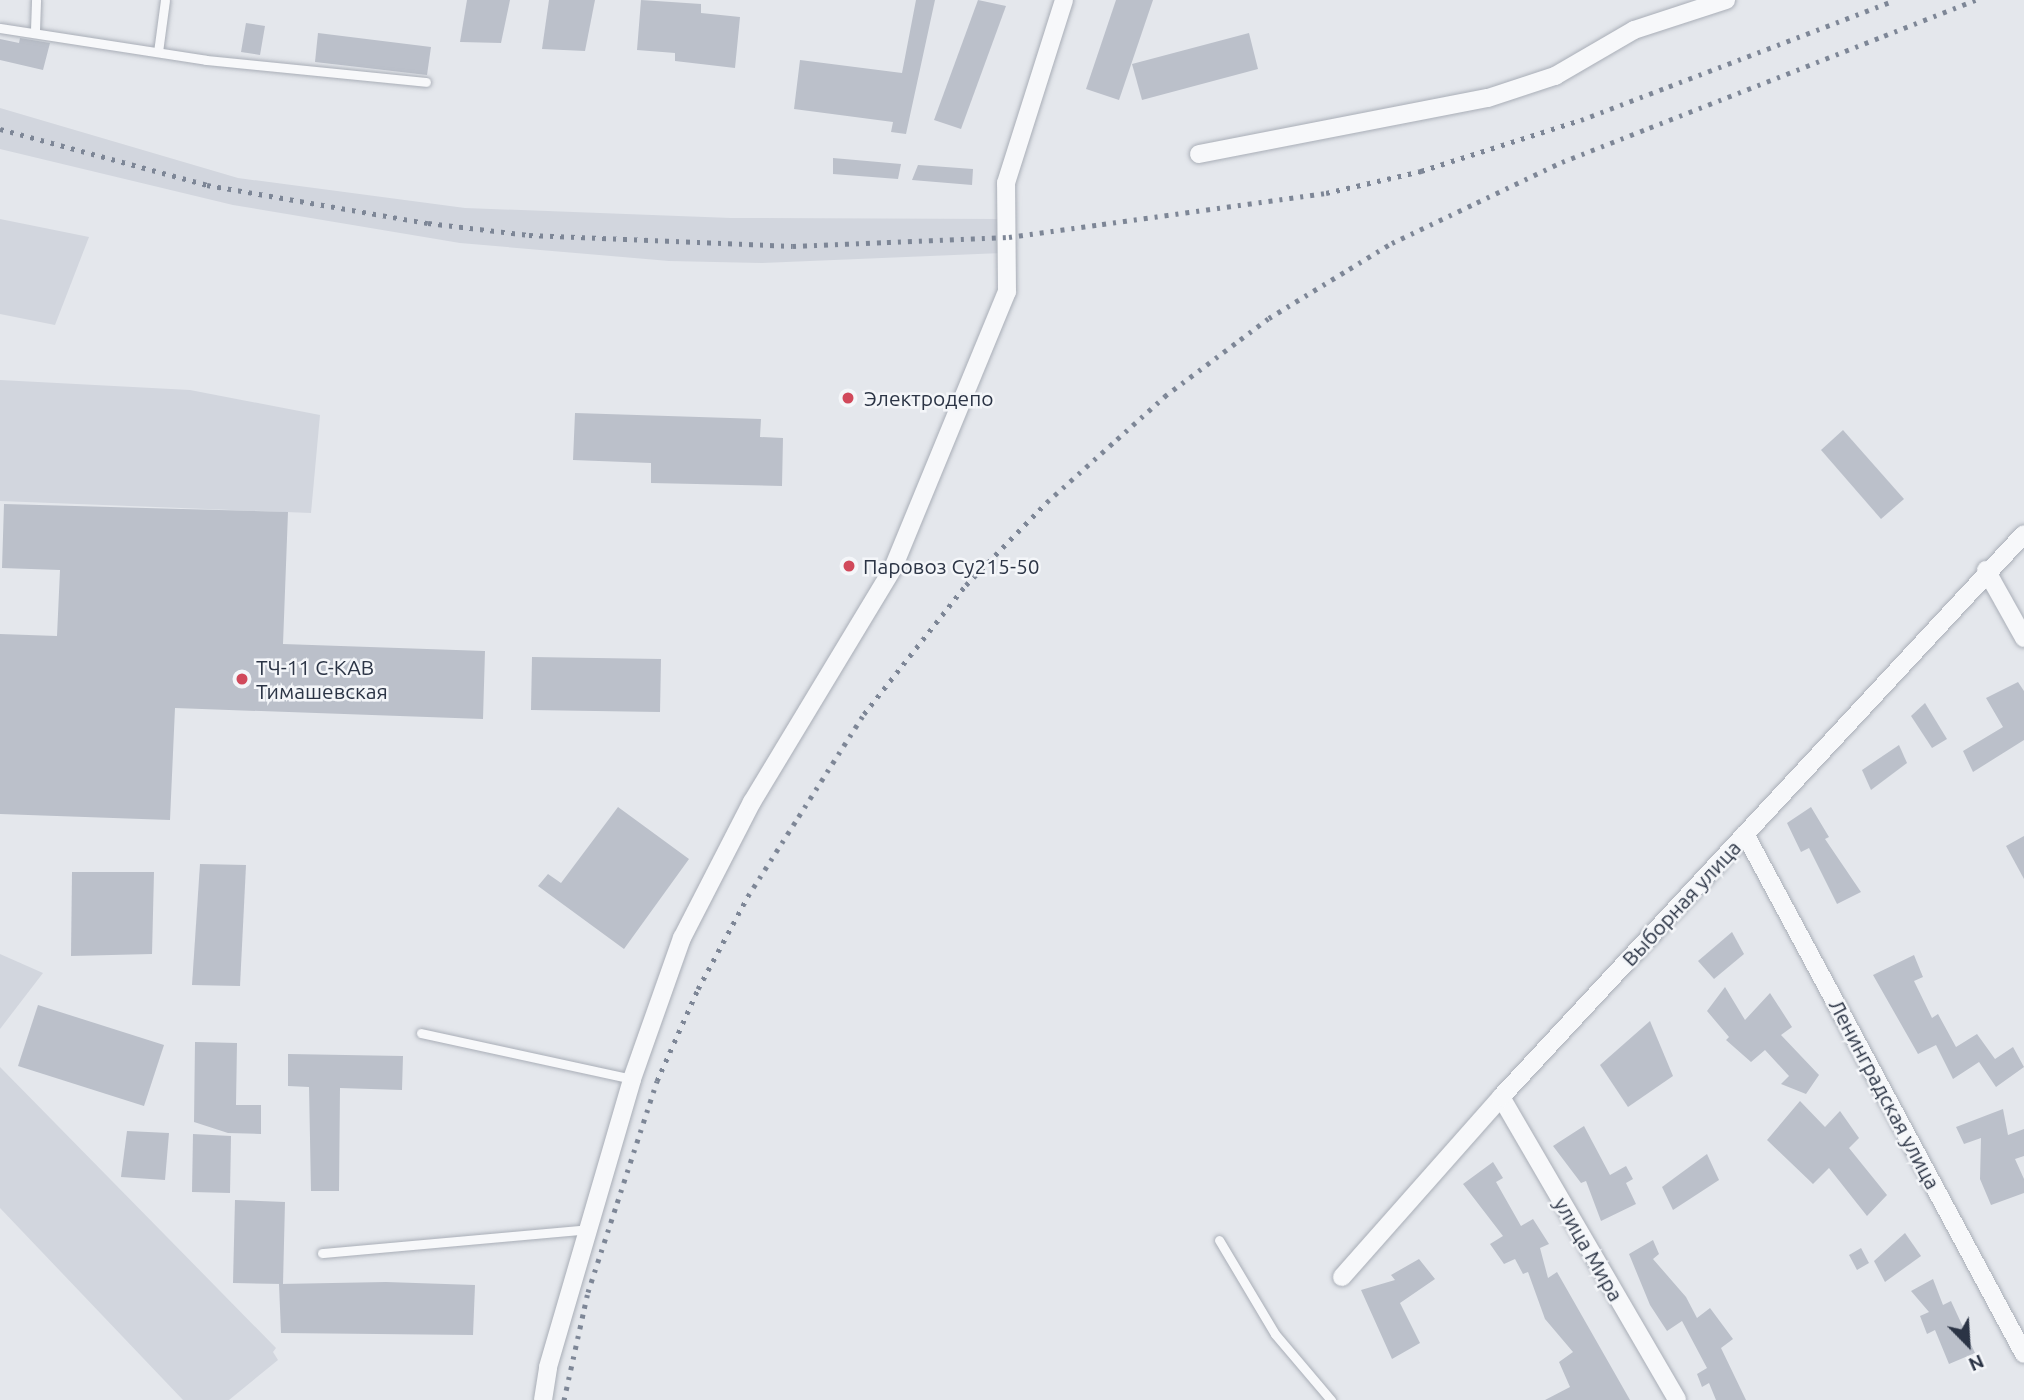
<!DOCTYPE html>
<html>
<head>
<meta charset="utf-8">
<style>
  body { margin:0 }
  #map { position:relative; width:2024px; height:1400px; overflow:hidden; background:#e4e7ec; font-family:Ubuntu,sans-serif }
  div>[style] { position:absolute }
  [style*='--x'] { left:calc(var(--x)*1px); top:calc(var(--y)*1px); width:calc(var(--w)*1px); rotate:calc(var(--a)*1deg) }
  .built>* { inset:0; background:#d2d6de }
  .building>* { inset:0; background:#bbc0ca }
  .roads { filter:drop-shadow(0 0 2px #a9aeb7) drop-shadow(0 0 2px #a9aeb7) }
  .lane>* { height:9px; margin:-4.5px; padding:0 4.5px; transform-origin:4.5px; border-radius:4.5px; background:#f7f8fa }
  .street>* { height:18px; margin:-9px; padding:0 9px; transform-origin:9px; border-radius:9px; background:#f7f8fa }
  .rail>* { height:5px; margin-top:-2.5px; transform-origin:0; background:repeating-linear-gradient(90deg,#7d8696 0 3.5px,transparent 0 10.5px) }
  .dots>* { width:19px; height:19px; translate:-50% -50%; box-sizing:border-box; border:4px solid #f4f6f9; border-radius:50% }
  span { translate:-50% -50%; white-space:nowrap; text-align:center; line-height:1.15; -webkit-text-stroke:5px #f4f6f9; paint-order:stroke }
  .poi-label { font-size:21px; color:#2b3445 }
  .left { translate:0 -50%; text-align:left }
  .street-label { font-size:21px; color:#2b3445 }
  .north { position:absolute; left:1933px; top:1309px; width:70px; height:70px; -webkit-text-stroke:5px #f4f6f9; paint-order:stroke; rotate:156deg; font-size:19px; font-weight:700; line-height:28px; text-align:center; color:#2b3445 }
  .north::after { content:''; display:block; margin:auto; width:24px; height:32px; background:#2b3445; clip-path:polygon(50% 0,100% 100%,50% 72%,0 100%) }
</style>
</head>
<body>
<div id="map">
  <div class="built">
    <div style="clip-path:polygon(0 108px,238px 178px,465px 208px,731px 218px,1000px 219px,1002px 253px,761px 263px,669px 261px,460px 243px,233px 205px,0 149px)"></div>
    <div style="clip-path:polygon(0 219px,89px 237px,55px 325px,0 314px)"></div>
    <div style="clip-path:polygon(0 380px,190px 390px,320px 415px,311px 513px,0 501px)"></div>
    <div style="clip-path:polygon(0 954px,43px 973px,0 1029px)"></div>
    <div style="clip-path:polygon(0 1067px,276px 1348px,273px 1352px,278px 1360px,229px 1400px,183px 1400px,0 1208px)"></div>
  </div>
  <div class="building">
    <div style="clip-path:polygon(467px 0,510px 0,501px 43px,460px 42px)"></div>
    <div style="clip-path:polygon(549px 0,595px 0,585px 51px,542px 49px)"></div>
    <div style="clip-path:polygon(641px 0,701px 4px,701px 13px,740px 17px,735px 68px,675px 61px,675px 53px,637px 50px)"></div>
    <div style="clip-path:polygon(916px 0,935px 0,906px 134px,891px 132px,893px 122px,794px 109px,800px 60px,902px 73px)"></div>
    <div style="clip-path:polygon(978px 0,1006px 6px,961px 129px,934px 120px)"></div>
    <div style="clip-path:polygon(1116px 0,1153px 0,1119px 100px,1086px 89px)"></div>
    <div style="clip-path:polygon(246px 23px,265px 26px,260px 55px,241px 52px)"></div>
    <div style="clip-path:polygon(318px 33px,431px 47px,427px 75px,315px 62px)"></div>
    <div style="clip-path:polygon(1249px 33px,1258px 69px,1142px 100px,1132px 64px)"></div>
    <div style="clip-path:polygon(20px 38px,50px 43px,43px 70px,0 60px,0 39px,19px 43px)"></div>
    <div style="clip-path:polygon(833px 158px,901px 164px,898px 179px,833px 174px)"></div>
    <div style="clip-path:polygon(918px 165px,973px 169px,972px 185px,912px 180px)"></div>
    <div style="clip-path:polygon(575px 413px,761px 419px,760px 437px,783px 438px,782px 486px,651px 483px,651px 463px,573px 460px)"></div>
    <div style="clip-path:polygon(1843px 430px,1904px 499px,1881px 519px,1821px 450px)"></div>
    <div style="clip-path:polygon(4px 504px,288px 512px,283px 644px,485px 651px,483px 719px,175px 708px,170px 820px,0 814px,0 634px,57px 636px,60px 570px,2px 568px)"></div>
    <div style="clip-path:polygon(532px 657px,661px 659px,660px 712px,531px 710px)"></div>
    <div style="clip-path:polygon(2018px 682px,2024px 691px,2024px 740px,1973px 772px,1963px 751px,2003px 727px,1986px 698px)"></div>
    <div style="clip-path:polygon(1925px 703px,1947px 739px,1932px 748px,1911px 716px)"></div>
    <div style="clip-path:polygon(1899px 745px,1907px 763px,1871px 790px,1862px 770px)"></div>
    <div style="clip-path:polygon(618px 807px,689px 859px,624px 949px,538px 886px,548px 874px,561px 883px)"></div>
    <div style="clip-path:polygon(1811px 807px,1829px 837px,1825px 839px,1861px 892px,1837px 904px,1809px 848px,1801px 852px,1787px 823px)"></div>
    <div style="clip-path:polygon(2024px 836px,2024px 879px,2006px 846px)"></div>
    <div style="clip-path:polygon(200px 864px,246px 865px,240px 986px,192px 985px)"></div>
    <div style="clip-path:polygon(72px 872px,154px 872px,152px 954px,71px 956px)"></div>
    <div style="clip-path:polygon(1732px 932px,1744px 954px,1714px 979px,1698px 961px)"></div>
    <div style="clip-path:polygon(1914px 955px,1923px 977px,1914px 981px,1932px 1018px,1938px 1014px,1956px 1047px,1977px 1034px,1995px 1059px,2013px 1047px,2024px 1067px,1996px 1087px,1979px 1062px,1953px 1079px,1936px 1045px,1918px 1054px,1873px 975px)"></div>
    <div style="clip-path:polygon(1725px 987px,1745px 1020px,1770px 993px,1792px 1027px,1781px 1035px,1819px 1075px,1806px 1094px,1781px 1084px,1789px 1076px,1765px 1050px,1751px 1062px,1726px 1040px,1729px 1037px,1707px 1011px)"></div>
    <div style="clip-path:polygon(38px 1005px,164px 1045px,144px 1106px,18px 1066px)"></div>
    <div style="clip-path:polygon(1650px 1021px,1673px 1076px,1628px 1107px,1600px 1065px)"></div>
    <div style="clip-path:polygon(195px 1042px,237px 1043px,236px 1105px,261px 1105px,261px 1134px,228px 1133px,194px 1122px)"></div>
    <div style="clip-path:polygon(288px 1054px,403px 1056px,402px 1090px,340px 1088px,339px 1191px,311px 1191px,309px 1087px,288px 1086px)"></div>
    <div style="clip-path:polygon(1800px 1101px,1825px 1127px,1840px 1111px,1859px 1138px,1849px 1148px,1887px 1195px,1867px 1216px,1829px 1168px,1813px 1184px,1767px 1140px)"></div>
    <div style="clip-path:polygon(2003px 1109px,2008px 1135px,2024px 1129px,2024px 1156px,2015px 1159px,2024px 1179px,2024px 1193px,1991px 1205px,1980px 1179px,1981px 1138px,1964px 1144px,1956px 1127px)"></div>
    <div style="clip-path:polygon(1584px 1126px,1610px 1175px,1626px 1166px,1633px 1179px,1626px 1183px,1636px 1204px,1601px 1221px,1586px 1181px,1581px 1183px,1553px 1146px)"></div>
    <div style="clip-path:polygon(127px 1131px,169px 1133px,165px 1180px,121px 1177px)"></div>
    <div style="clip-path:polygon(193px 1134px,231px 1136px,230px 1193px,192px 1192px)"></div>
    <div style="clip-path:polygon(1707px 1154px,1719px 1180px,1673px 1210px,1662px 1187px)"></div>
    <div style="clip-path:polygon(1493px 1162px,1503px 1178px,1496px 1182px,1521px 1226px,1533px 1219px,1549px 1244px,1540px 1248px,1548px 1278px,1557px 1272px,1630px 1400px,1545px 1400px,1570px 1387px,1559px 1362px,1573px 1352px,1545px 1319px,1528px 1272px,1523px 1274px,1515px 1259px,1504px 1264px,1490px 1244px,1503px 1236px,1463px 1184px)"></div>
    <div style="clip-path:polygon(235px 1200px,285px 1202px,283px 1284px,233px 1283px)"></div>
    <div style="clip-path:polygon(1905px 1233px,1921px 1256px,1885px 1282px,1874px 1261px)"></div>
    <div style="clip-path:polygon(1653px 1240px,1659px 1254px,1653px 1259px,1686px 1297px,1697px 1318px,1710px 1308px,1733px 1339px,1721px 1348px,1746px 1400px,1716px 1400px,1709px 1383px,1702px 1387px,1697px 1374px,1707px 1368px,1682px 1321px,1667px 1331px,1650px 1305px,1629px 1254px)"></div>
    <div style="clip-path:polygon(1861px 1248px,1869px 1263px,1857px 1270px,1849px 1255px)"></div>
    <div style="clip-path:polygon(1419px 1259px,1435px 1279px,1400px 1303px,1420px 1343px,1392px 1359px,1361px 1290px,1395px 1280px,1391px 1275px)"></div>
    <div style="clip-path:polygon(1933px 1279px,1943px 1305px,1951px 1301px,1975px 1353px,1949px 1364px,1935px 1330px,1927px 1334px,1920px 1316px,1929px 1312px,1911px 1291px)"></div>
    <div style="clip-path:polygon(386px 1282px,475px 1285px,473px 1335px,281px 1333px,279px 1284px)"></div>
  </div>
  <div class="roads">
    <div class="lane">
      <div style="--x:0;--y:28;--w:208;--a:8.8"></div>
      <div style="--x:206;--y:60;--w:221;--a:5.7"></div>
      <div style="--x:35;--y:30;--w:30;--a:-88"></div>
      <div style="--x:158;--y:52;--w:52;--a:-82.3"></div>
      <div style="--x:421;--y:1033;--w:216;--a:12.3"></div>
      <div style="--x:1219;--y:1240;--w:109;--a:59.2"></div>
      <div style="--x:1275;--y:1334;--w:87;--a:49.7"></div>
      <div style="--x:322;--y:1253;--w:268;--a:-5.1"></div>
    </div>
    <div class="street">
      <div style="--x:1199;--y:154;--w:294;--a:-11"></div>
      <div style="--x:1488;--y:98;--w:71;--a:-18.2"></div>
      <div style="--x:1555;--y:76;--w:91;--a:-30.2"></div>
      <div style="--x:1634;--y:30;--w:97;--a:-18.1"></div>
      <div style="--x:1986;--y:570;--w:78;--a:60.8"></div>
      <div style="--x:1745;--y:834;--w:590;--a:61.78"></div>
      <div style="--x:1501;--y:1097;--w:350;--a:59.8"></div>
      <div style="--x:1342;--y:1277;--w:240;--a:-48.5"></div>
      <div style="--x:1501;--y:1097;--w:768;--a:-47.11"></div>
      <div style="--x:543;--y:1400;--w:33;--a:-81"></div>
      <div style="--x:548;--y:1367;--w:300;--a:-73.7"></div>
      <div style="--x:632;--y:1079;--w:150;--a:-70.5"></div>
      <div style="--x:682;--y:938;--w:153;--a:-62.8"></div>
      <div style="--x:752;--y:802;--w:273;--a:-58.9"></div>
      <div style="--x:893;--y:568;--w:299;--a:-67.6"></div>
      <div style="--x:1007;--y:292;--w:109;--a:-90.5"></div>
      <div style="--x:1006;--y:183;--w:192;--a:-72.4"></div>
    </div>
  </div>
  <div class="rail">
    <div style="--x:0;--y:129;--w:214;--a:15.1"></div>
    <div style="--x:207;--y:185;--w:224;--a:9.8"></div>
    <div style="--x:428;--y:223;--w:102;--a:6.8"></div>
    <div style="--x:529;--y:235;--w:264;--a:2.4"></div>
    <div style="--x:793;--y:246;--w:216;--a:-2.4"></div>
    <div style="--x:1009;--y:237;--w:320;--a:-7.9"></div>
    <div style="--x:1326;--y:193;--w:98;--a:-13"></div>
    <div style="--x:1421;--y:171;--w:168;--a:-17.7"></div>
    <div style="--x:1581;--y:120;--w:336;--a:-20.9"></div>
    <div style="--x:564;--y:1400;--w:111;--a:-77.5"></div>
    <div style="--x:588;--y:1292;--w:222;--a:-71.9"></div>
    <div style="--x:657;--y:1081;--w:101;--a:-66"></div>
    <div style="--x:698;--y:989;--w:106;--a:-61.7"></div>
    <div style="--x:748;--y:896;--w:216;--a:-57.5"></div>
    <div style="--x:864;--y:714;--w:164;--a:-51.7"></div>
    <div style="--x:966;--y:585;--w:116;--a:-45.7"></div>
    <div style="--x:1047;--y:502;--w:159;--a:-41.9"></div>
    <div style="--x:1165;--y:396;--w:130;--a:-36.9"></div>
    <div style="--x:1269;--y:318;--w:144;--a:-31.4"></div>
    <div style="--x:1392;--y:243;--w:188;--a:-25.5"></div>
    <div style="--x:1562;--y:162;--w:444;--a:-21.4"></div>
  </div>
  <div class="dots">
    <div style="left:848px;top:398px;background:#d1495b"></div>
    <div style="left:849px;top:566px;background:#d1495b"></div>
    <div style="left:242px;top:679px;background:#d1495b"></div>
  </div>
  <div class="poi-label">
    <span class="left" style="left:864px;top:398px">Электродепо</span>
    <span class="left" style="left:863px;top:566px">Паровоз Су215-50</span>
    <span class="left" style="left:256px;top:679px">ТЧ-11 С-КАВ<br>Тимашевская</span>
  </div>
  <div class="street-label">
    <span style="left:1681px;top:903px;rotate:-47deg">Выборная улица</span>
    <span style="left:1885px;top:1094px;rotate:62deg">Ленинградская улица</span>
    <span style="left:1589px;top:1249px;rotate:60deg">улица Мира</span>
  </div>
  <div class="north">N</div>
</div>
</body>
</html>
